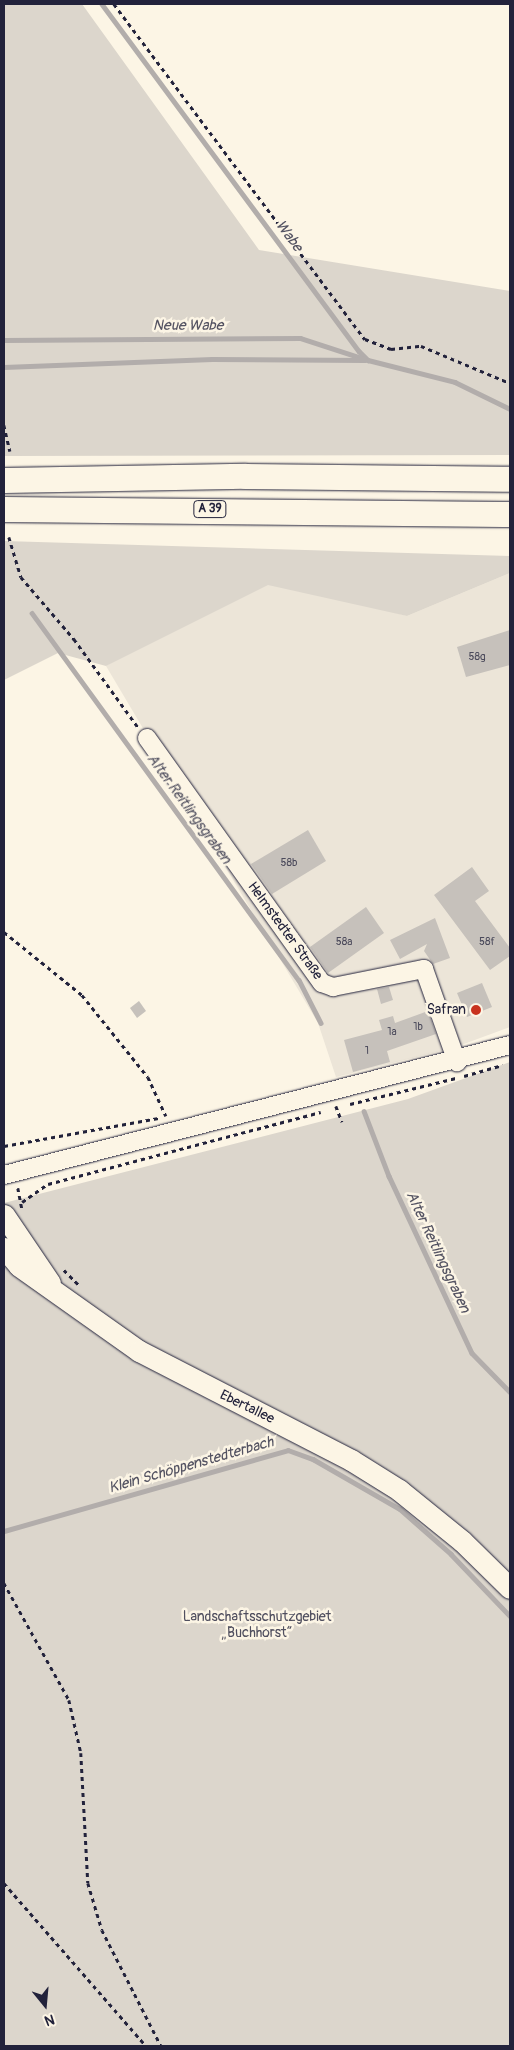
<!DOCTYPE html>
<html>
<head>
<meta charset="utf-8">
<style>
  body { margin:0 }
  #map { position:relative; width:514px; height:2050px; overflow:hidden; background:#fcf5e5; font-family:Pangolin,sans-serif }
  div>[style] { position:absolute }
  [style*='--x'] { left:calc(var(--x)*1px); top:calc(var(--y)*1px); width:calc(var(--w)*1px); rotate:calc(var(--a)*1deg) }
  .built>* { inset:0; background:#ece5d8 }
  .green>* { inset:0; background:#dcd6cc }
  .stream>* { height:4.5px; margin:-2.25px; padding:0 2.25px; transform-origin:2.25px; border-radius:2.25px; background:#b2adab }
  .building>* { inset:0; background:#c6c1bb }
  .path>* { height:2.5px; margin-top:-1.25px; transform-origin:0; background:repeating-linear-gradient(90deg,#22223b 0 4px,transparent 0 8px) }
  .roads { filter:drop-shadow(0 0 1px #22223b) drop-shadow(0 0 1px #22223b) }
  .minor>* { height:18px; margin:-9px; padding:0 9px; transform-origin:9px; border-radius:9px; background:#fcf5e5 }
  .major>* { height:21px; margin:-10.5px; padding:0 10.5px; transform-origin:10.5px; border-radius:10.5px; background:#fcf5e5 }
  .highway>* { height:25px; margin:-12.5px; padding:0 12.5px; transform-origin:12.5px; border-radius:12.5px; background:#fcf5e5 }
  .dots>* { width:14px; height:14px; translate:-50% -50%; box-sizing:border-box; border:2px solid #fcf5e5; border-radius:50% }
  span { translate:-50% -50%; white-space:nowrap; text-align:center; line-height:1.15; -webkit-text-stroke:5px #fcf5e5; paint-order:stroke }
  .number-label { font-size:11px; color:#4b4a5b }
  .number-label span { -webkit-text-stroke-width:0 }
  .shield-label span { padding:1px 4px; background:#fcf5e5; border:1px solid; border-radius:4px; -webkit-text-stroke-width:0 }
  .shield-label { font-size:12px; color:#22223b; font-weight:700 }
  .street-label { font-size:14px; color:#22223b }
  .poi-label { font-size:14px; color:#22223b }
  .right { translate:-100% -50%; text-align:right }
  .park-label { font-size:14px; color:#504f5f }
  .water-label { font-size:15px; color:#545362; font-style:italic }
  .frame { position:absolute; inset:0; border:5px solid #22223b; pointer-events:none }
  .north { position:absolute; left:20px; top:1980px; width:50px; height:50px; -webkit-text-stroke:4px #fcf5e5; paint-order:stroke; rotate:163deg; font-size:14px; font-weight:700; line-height:20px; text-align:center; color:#22223b }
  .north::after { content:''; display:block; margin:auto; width:18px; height:22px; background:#22223b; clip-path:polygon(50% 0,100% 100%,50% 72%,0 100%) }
</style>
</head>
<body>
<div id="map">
  <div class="built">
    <div style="clip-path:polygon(510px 573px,510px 1027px,453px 1048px,336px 1077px,318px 1023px,106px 666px,253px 574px,407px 616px)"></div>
  </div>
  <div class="green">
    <div style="clip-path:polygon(4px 4px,82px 4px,259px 250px,510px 291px,510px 455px,4px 456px)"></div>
    <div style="clip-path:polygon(4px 541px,510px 556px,510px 573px,407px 616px,268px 585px,106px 666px,58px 653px,4px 680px)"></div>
    <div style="clip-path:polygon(510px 1062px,510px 2046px,4px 2046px,4px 1203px,408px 1099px)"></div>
  </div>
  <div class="stream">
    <div style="--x:102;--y:4;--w:432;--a:53.5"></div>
    <div style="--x:359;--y:351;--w:13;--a:45"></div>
    <div style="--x:368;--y:360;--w:90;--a:14.2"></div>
    <div style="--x:455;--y:382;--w:61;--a:26.1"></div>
    <div style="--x:4;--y:340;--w:296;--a:-0.4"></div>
    <div style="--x:300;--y:338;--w:68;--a:17.9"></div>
    <div style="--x:4;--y:367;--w:208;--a:-2.2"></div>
    <div style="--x:212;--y:359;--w:153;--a:0.4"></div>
    <div style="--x:32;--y:613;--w:454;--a:54"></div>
    <div style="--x:299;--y:980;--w:48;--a:62.9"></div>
    <div style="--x:364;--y:1111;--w:70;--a:69"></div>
    <div style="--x:389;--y:1176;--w:195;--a:64.9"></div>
    <div style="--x:472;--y:1353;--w:54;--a:45.7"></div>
    <div style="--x:4;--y:1531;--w:295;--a:-15.9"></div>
    <div style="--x:288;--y:1450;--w:27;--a:20"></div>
    <div style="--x:313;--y:1459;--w:100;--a:29.9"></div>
    <div style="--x:400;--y:1509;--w:68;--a:41.4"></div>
    <div style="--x:451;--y:1554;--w:86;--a:46.4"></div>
  </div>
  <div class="building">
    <div style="clip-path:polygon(510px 630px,510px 665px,466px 677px,457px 647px)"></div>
    <div style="clip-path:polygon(308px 830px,326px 861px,272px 894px,251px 864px)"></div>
    <div style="clip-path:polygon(472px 867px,489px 891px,475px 901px,510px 948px,510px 956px,490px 970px,434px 895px)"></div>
    <div style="clip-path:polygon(366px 907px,384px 933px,328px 973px,310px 947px)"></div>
    <div style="clip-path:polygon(435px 918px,450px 958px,433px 964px,424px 951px,427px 944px,400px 959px,390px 940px)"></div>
    <div style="clip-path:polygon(482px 983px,492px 1007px,467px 1017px,457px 993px)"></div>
    <div style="clip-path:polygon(389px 987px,393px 1000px,381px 1004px,377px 989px)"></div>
    <div style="clip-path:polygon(139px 1001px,146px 1011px,137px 1018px,130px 1008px)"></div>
    <div style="clip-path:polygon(428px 1011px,436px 1034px,387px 1051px,390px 1062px,353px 1072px,344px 1040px,382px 1030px,379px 1020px,393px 1016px,395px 1023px)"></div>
  </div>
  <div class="path">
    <div style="--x:114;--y:4;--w:419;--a:53.2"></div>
    <div style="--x:365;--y:339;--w:28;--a:21"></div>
    <div style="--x:391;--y:349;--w:30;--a:-6"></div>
    <div style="--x:421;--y:346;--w:96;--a:22.6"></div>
    <div style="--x:4;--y:425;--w:27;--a:77"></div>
    <div style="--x:9;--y:537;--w:42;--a:73.3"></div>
    <div style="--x:21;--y:577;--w:82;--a:49.5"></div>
    <div style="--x:74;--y:639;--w:109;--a:54"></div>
    <div style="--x:4;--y:932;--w:100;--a:38.9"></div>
    <div style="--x:82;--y:995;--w:105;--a:51.2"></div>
    <div style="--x:148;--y:1077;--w:43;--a:65.2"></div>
    <div style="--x:464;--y:1076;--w:40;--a:-16"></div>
    <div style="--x:350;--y:1104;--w:109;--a:-13.8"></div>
    <div style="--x:336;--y:1106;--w:17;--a:69"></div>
    <div style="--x:4;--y:1146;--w:157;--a:-10.3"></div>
    <div style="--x:18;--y:1188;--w:21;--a:79"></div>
    <div style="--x:22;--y:1202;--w:32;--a:-35"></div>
    <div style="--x:48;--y:1184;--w:282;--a:-14.8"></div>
    <div style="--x:64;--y:1270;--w:23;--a:45"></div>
    <div style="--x:4;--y:1583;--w:134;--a:60.9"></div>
    <div style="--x:69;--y:1700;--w:54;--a:77.2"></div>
    <div style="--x:81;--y:1753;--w:130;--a:86.9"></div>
    <div style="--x:88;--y:1883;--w:49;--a:73.4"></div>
    <div style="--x:102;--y:1930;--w:130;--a:63"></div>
    <div style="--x:4;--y:1883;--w:216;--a:48.9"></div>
  </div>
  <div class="roads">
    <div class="minor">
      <div style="--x:147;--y:738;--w:301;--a:54.5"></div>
      <div style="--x:322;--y:983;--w:12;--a:20"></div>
      <div style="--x:333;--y:987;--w:93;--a:-11.2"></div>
      <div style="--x:424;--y:969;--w:99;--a:70.5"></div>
      <div style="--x:4;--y:1175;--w:522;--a:-14.41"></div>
    </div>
    <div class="major">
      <div style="--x:4;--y:1215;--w:82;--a:55.9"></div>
      <div style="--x:4;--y:1248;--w:23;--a:50"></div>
      <div style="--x:19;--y:1266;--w:147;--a:35.3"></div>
      <div style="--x:139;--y:1351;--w:238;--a:27.2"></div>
      <div style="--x:351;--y:1460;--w:57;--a:32"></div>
      <div style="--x:399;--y:1490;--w:81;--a:39"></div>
      <div style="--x:462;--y:1541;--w:67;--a:44.4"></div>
    </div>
    <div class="highway">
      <div style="--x:4;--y:480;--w:241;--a:-1"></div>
      <div style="--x:245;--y:476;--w:265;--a:0.6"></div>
      <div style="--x:4;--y:509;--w:506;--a:0.57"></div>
    </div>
  </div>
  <div class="dots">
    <div style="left:476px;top:1010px;background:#c8321e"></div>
  </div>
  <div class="number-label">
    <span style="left:477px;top:657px">58g</span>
    <span style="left:289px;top:863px">58b</span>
    <span style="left:344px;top:942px">58a</span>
    <span style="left:487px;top:942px">58f</span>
    <span style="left:418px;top:1027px">1b</span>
    <span style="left:392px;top:1032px">1a</span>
    <span style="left:367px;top:1051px">1</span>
  </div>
  <div class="shield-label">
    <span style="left:210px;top:509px">A 39</span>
  </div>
  <div class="street-label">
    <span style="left:285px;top:931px;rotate:54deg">Helmstedter Straße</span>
    <span style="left:247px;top:1407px;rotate:26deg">Ebertallee</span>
  </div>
  <div class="poi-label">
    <span class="right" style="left:466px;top:1010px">Safran</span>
  </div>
  <div class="park-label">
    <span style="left:257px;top:1625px">Landschaftsschutzgebiet<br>„Buchhorst“</span>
  </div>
  <div class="water-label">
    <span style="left:289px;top:236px;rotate:54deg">Wabe</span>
    <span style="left:188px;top:326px">Neue Wabe</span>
    <span style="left:189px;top:809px;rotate:54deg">Alter Reitlingsgraben</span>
    <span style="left:438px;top:1252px;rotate:65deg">Alter Reitlingsgraben</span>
    <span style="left:191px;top:1465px;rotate:-16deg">Klein Schöppenstedterbach</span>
  </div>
  <div class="frame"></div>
  <div class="north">N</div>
</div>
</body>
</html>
